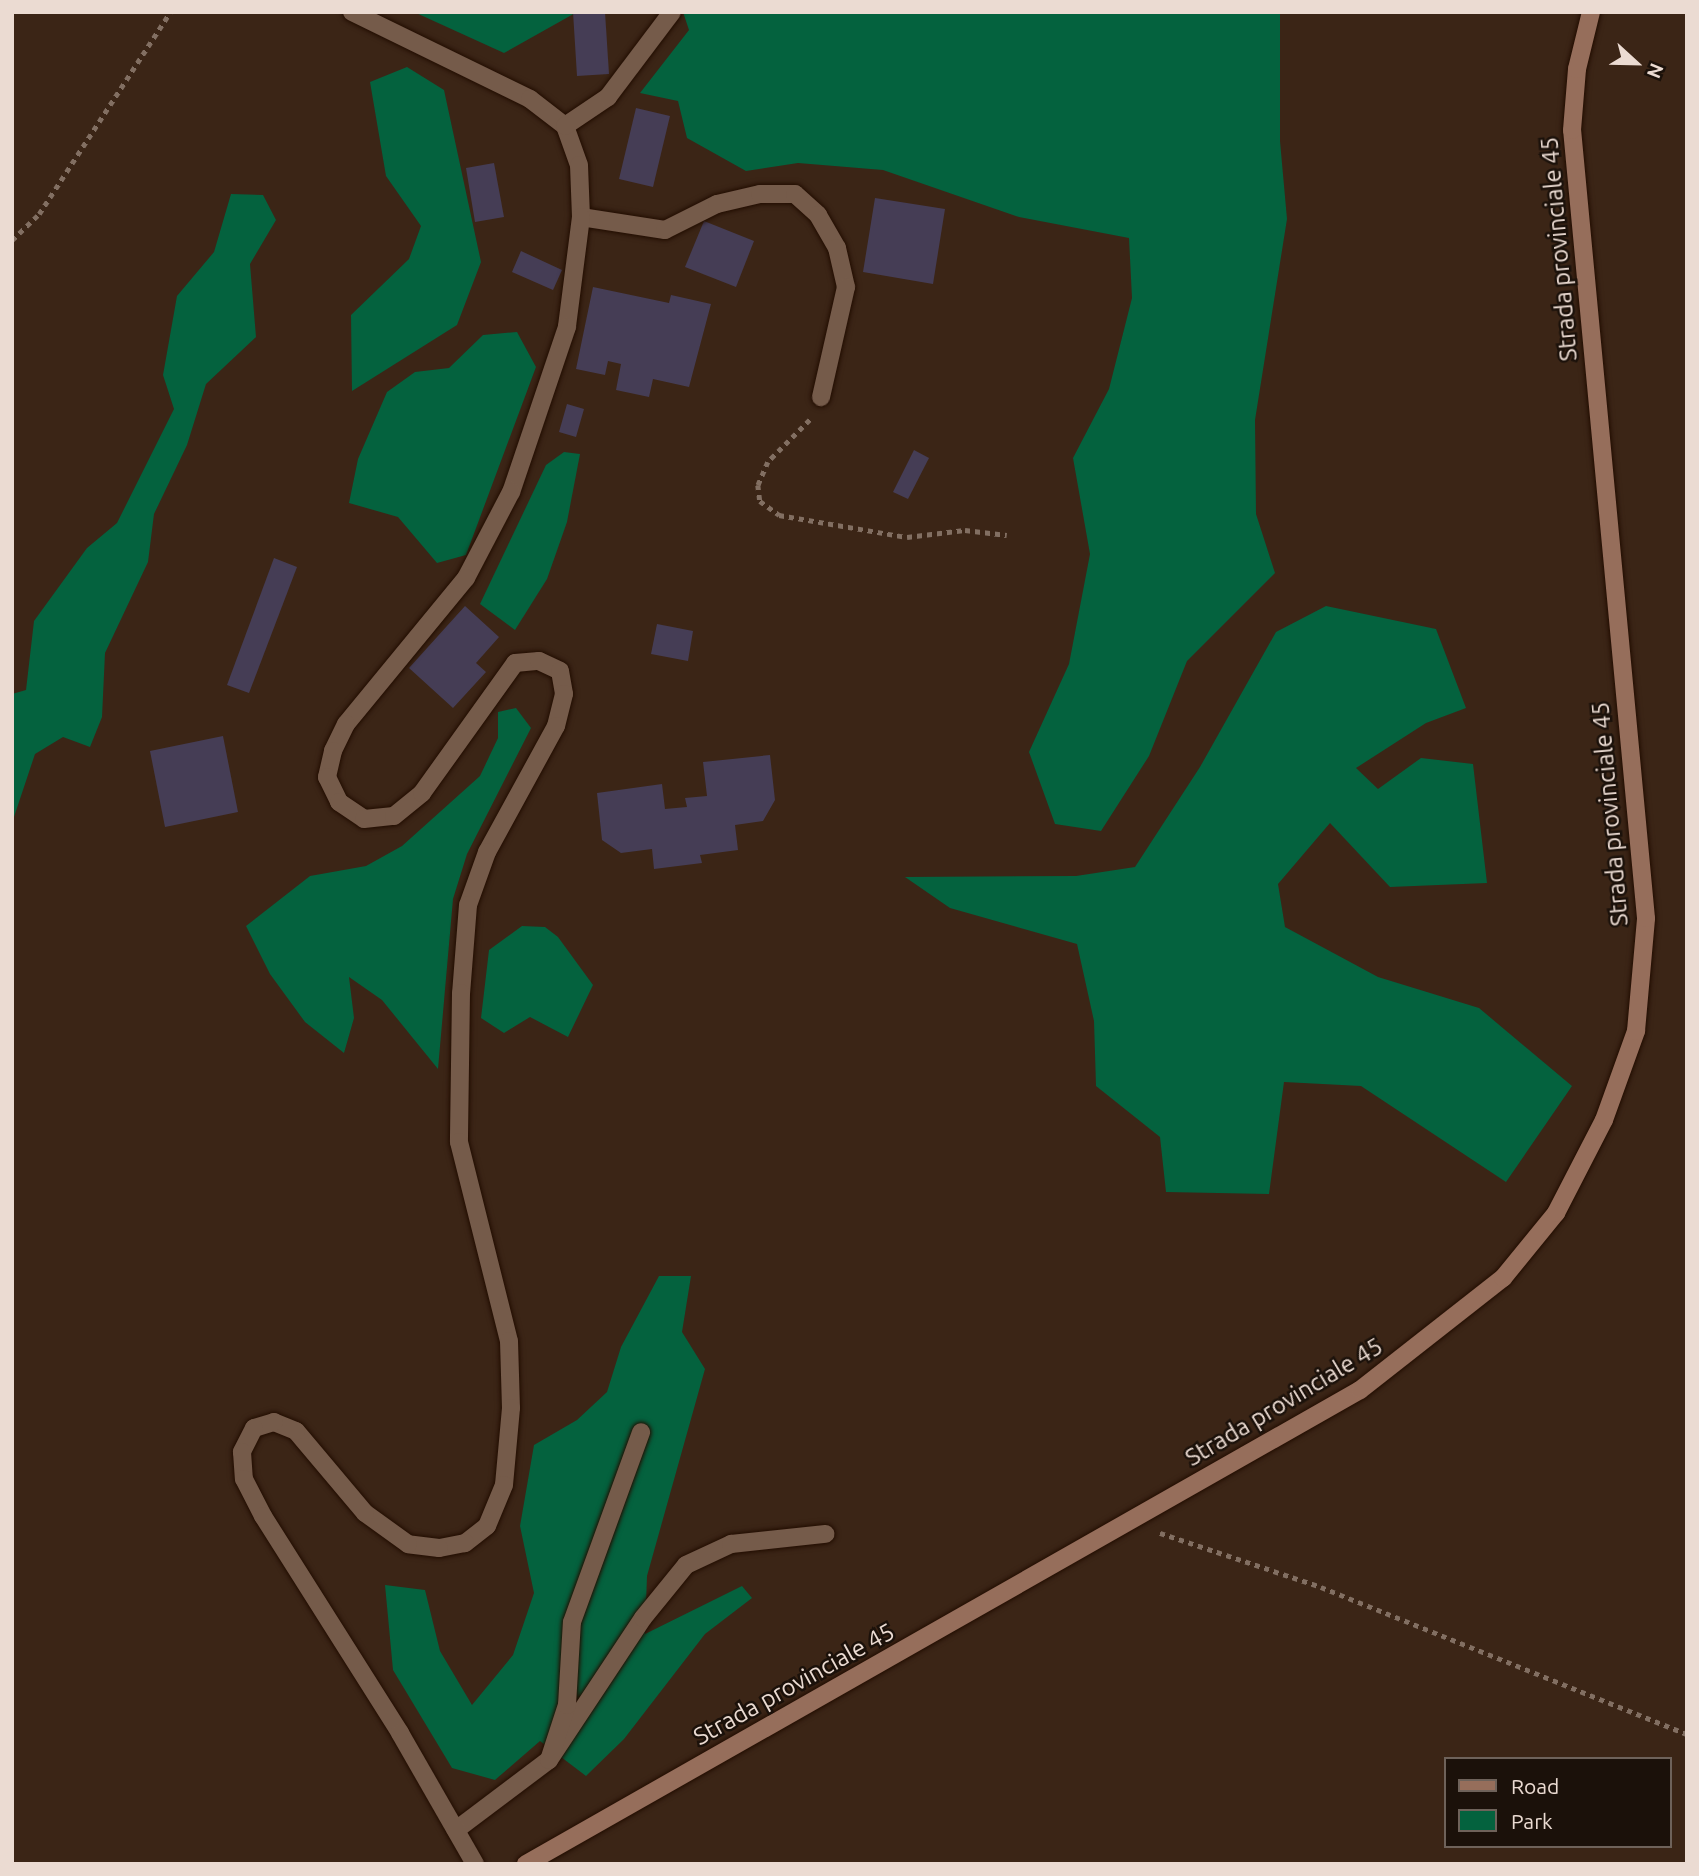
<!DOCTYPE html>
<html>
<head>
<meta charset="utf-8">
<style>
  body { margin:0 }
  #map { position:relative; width:1699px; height:1876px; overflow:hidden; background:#3b2516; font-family:Ubuntu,sans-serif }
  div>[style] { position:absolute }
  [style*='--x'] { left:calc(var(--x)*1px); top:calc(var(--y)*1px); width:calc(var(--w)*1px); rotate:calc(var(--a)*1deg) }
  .green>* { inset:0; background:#04623e }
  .building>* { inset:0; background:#453d55 }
  .path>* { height:4.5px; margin-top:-2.25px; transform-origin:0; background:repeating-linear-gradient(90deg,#826f62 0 5px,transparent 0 10px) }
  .roads { filter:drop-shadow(0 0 2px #220d01) drop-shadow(0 0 2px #220d01) }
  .service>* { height:18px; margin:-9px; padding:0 9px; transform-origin:9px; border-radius:9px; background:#755b4a }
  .minor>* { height:18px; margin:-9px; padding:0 9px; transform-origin:9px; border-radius:9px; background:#755b4a }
  .secondary>* { height:18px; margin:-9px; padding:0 9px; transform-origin:9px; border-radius:9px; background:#966e5b }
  span { translate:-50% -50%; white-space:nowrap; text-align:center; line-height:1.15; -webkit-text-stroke:5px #1b110a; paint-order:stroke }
  .street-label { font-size:24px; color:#ebdbd2 }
  .frame { position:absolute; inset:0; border:14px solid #ebdbd2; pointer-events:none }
  .legend { position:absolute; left:1444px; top:1757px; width:228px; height:91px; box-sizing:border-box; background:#1b110a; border:2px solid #6e625a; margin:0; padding:9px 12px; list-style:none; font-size:21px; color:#ebdbd2 }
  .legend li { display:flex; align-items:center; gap:14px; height:35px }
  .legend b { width:35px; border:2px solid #6e625a }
  .north { position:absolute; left:1601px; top:28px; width:70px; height:70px; -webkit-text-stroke:5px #1b110a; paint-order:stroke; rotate:112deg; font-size:19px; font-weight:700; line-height:28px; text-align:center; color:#ebdbd2 }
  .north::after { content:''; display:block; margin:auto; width:24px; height:32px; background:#ebdbd2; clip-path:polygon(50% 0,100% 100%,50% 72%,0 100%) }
</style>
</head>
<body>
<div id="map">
  <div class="green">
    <div style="clip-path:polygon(414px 12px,577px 12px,504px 53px)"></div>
    <div style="clip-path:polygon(683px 12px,1280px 12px,1280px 141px,1287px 219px,1255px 420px,1256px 514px,1275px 573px,1187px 661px,1149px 756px,1101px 831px,1055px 824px,1029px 752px,1069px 664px,1090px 554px,1073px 458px,1109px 389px,1132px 298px,1129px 238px,1019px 217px,883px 170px,798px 163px,746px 171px,687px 138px,678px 101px,640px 93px,689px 30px)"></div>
    <div style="clip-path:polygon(407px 67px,444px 90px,481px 262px,457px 325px,352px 391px,351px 315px,409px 259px,421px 226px,386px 176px,370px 82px)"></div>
    <div style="clip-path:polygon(231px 194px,263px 195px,276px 220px,250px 264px,256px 337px,206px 384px,187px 445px,154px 514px,148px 562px,105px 653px,102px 717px,90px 747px,63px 737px,35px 754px,12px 823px,12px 694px,26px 690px,34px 621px,87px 548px,117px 523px,174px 409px,163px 375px,177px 296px,214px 252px)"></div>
    <div style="clip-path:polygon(517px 332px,536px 367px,466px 555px,437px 563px,398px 517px,349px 503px,358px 459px,387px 392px,415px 372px,449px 368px,483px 335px)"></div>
    <div style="clip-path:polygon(564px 452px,580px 454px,567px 522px,547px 579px,515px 630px,480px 604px,546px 465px)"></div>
    <div style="clip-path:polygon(1326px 606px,1436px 629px,1466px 708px,1426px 723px,1356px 768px,1378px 789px,1421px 758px,1473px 764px,1487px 883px,1390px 887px,1330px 823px,1278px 884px,1285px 927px,1378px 977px,1479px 1008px,1572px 1086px,1506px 1182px,1361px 1086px,1284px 1082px,1269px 1194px,1166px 1192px,1160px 1137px,1096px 1086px,1094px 1021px,1077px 944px,950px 908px,905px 877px,1076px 876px,1135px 867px,1200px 767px,1276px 632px)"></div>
    <div style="clip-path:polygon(516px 708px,531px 728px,467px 854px,453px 899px,438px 1069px,382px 1000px,349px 977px,354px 1018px,344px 1053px,305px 1022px,270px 974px,246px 926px,310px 876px,366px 866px,402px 846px,480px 776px,498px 738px,498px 712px)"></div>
    <div style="clip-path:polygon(522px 926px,545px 927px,558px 937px,593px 985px,568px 1037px,530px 1017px,504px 1033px,481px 1018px,489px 950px)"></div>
    <div style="clip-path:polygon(659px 1276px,691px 1276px,682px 1332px,705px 1369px,647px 1576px,645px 1634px,742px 1586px,752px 1598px,705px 1634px,624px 1739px,586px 1776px,540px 1741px,495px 1780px,452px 1768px,393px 1670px,385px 1585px,425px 1590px,440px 1651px,472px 1705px,513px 1655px,534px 1593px,520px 1526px,534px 1445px,577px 1420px,607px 1392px,621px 1347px)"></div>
  </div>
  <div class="building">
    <div style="clip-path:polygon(573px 12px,605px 12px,609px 74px,577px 76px)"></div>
    <div style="clip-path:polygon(636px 108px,670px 116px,653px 187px,619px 179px)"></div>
    <div style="clip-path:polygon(494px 163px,504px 217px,475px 222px,466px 168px)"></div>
    <div style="clip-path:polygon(875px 198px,945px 209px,933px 284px,863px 272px)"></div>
    <div style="clip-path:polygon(704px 221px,754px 241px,736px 287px,685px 267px)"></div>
    <div style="clip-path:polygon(521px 251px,562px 270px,553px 290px,512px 272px)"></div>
    <div style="clip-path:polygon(593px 287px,669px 303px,671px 295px,711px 304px,689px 387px,653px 379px,649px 397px,616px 390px,621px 364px,608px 361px,605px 375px,576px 369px)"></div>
    <div style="clip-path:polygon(567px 404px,584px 409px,576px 437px,559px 432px)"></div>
    <div style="clip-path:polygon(914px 450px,929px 458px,908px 499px,893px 492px)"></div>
    <div style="clip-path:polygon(274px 558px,297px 567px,249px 693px,227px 685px)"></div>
    <div style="clip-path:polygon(465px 606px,499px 637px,476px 663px,486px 672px,453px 708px,409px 668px)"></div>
    <div style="clip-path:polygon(657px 624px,693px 631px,688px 661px,651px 654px)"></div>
    <div style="clip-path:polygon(223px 736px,238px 812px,165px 827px,150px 751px)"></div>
    <div style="clip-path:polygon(770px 755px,775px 800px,763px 821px,735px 825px,738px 850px,700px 855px,702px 863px,654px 869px,652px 849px,621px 853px,602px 840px,597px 793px,662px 784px,665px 809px,687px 807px,685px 798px,707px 796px,703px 762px)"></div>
  </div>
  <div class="path">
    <div style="--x:12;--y:240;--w:37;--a:-44"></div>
    <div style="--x:39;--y:214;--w:241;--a:-57"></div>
    <div style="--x:810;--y:420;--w:59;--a:135"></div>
    <div style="--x:768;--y:462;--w:25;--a:113"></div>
    <div style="--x:758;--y:485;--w:16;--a:83"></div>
    <div style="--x:760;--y:501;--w:24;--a:36"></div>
    <div style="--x:779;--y:515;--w:130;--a:9.8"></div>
    <div style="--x:907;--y:537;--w:58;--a:-6.9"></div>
    <div style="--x:965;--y:530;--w:42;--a:6.8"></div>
    <div style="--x:1160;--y:1533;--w:170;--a:18.5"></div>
    <div style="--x:1321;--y:1587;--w:394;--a:21.9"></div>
  </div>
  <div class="roads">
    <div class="service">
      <div style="--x:581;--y:217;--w:85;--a:8.8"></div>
      <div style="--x:665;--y:230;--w:58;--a:-26.6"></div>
      <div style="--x:717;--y:204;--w:44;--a:-13.1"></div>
      <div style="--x:760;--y:194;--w:35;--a:0"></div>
      <div style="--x:795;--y:194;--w:31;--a:42"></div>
      <div style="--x:818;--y:215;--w:38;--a:60"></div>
      <div style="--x:837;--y:248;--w:40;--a:77"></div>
      <div style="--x:846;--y:287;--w:113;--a:102.8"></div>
      <div style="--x:456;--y:1830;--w:116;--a:-37"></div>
      <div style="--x:549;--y:1760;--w:170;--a:-56.5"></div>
      <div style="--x:643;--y:1618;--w:68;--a:-50.9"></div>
      <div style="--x:686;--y:1565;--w:50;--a:-25"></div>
      <div style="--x:731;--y:1544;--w:95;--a:-6.1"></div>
    </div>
    <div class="minor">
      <div style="--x:352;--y:12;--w:198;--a:26"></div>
      <div style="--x:530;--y:99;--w:44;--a:37.6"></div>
      <div style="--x:565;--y:126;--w:41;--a:70.3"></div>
      <div style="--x:579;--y:165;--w:52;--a:87.8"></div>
      <div style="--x:581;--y:217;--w:111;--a:97.3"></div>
      <div style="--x:567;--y:327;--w:174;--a:108.7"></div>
      <div style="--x:511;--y:492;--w:97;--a:117.6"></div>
      <div style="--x:466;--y:578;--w:189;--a:129.4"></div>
      <div style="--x:346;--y:724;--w:30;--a:116"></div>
      <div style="--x:333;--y:751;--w:27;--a:103"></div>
      <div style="--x:327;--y:777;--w:28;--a:64"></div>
      <div style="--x:339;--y:802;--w:30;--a:34"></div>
      <div style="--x:364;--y:819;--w:30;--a:-6"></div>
      <div style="--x:394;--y:816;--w:36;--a:-39"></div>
      <div style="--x:422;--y:793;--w:160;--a:-54.4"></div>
      <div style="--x:515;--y:663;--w:24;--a:-5"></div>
      <div style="--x:539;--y:661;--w:23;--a:25"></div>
      <div style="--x:560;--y:671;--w:23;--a:80"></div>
      <div style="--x:564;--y:694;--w:33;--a:104"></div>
      <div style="--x:556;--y:726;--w:144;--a:118.7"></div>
      <div style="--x:487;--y:852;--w:56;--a:109.7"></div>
      <div style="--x:468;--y:905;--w:88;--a:94.5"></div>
      <div style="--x:461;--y:993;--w:149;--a:90.8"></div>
      <div style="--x:459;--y:1142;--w:205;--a:75.9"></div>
      <div style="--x:509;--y:1341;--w:67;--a:88.3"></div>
      <div style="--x:511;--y:1408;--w:77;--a:95.2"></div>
      <div style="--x:504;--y:1485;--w:44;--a:112.5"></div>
      <div style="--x:487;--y:1526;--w:28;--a:142"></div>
      <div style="--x:465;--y:1543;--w:26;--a:169"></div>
      <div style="--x:439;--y:1548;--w:31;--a:-173"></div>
      <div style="--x:408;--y:1544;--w:53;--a:-144.2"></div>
      <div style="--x:365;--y:1513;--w:107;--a:-130.1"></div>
      <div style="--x:296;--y:1431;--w:24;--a:-158"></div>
      <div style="--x:274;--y:1422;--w:21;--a:163"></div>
      <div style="--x:254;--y:1428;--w:27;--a:117"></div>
      <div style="--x:242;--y:1452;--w:27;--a:86"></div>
      <div style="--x:244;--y:1479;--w:42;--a:62.8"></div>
      <div style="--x:263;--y:1516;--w:257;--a:57.7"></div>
      <div style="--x:400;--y:1733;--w:151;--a:60.2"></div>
      <div style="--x:565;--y:126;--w:52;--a:-34"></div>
      <div style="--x:608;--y:97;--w:106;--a:-53"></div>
      <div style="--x:549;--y:1760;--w:58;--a:-71.9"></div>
      <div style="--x:567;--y:1705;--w:83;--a:-86.6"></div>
      <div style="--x:572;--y:1622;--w:202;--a:-70"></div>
    </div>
    <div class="secondary">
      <div style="--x:526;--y:1864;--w:959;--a:-29.61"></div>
      <div style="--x:1360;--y:1390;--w:182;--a:-38.1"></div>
      <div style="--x:1503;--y:1278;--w:84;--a:-50.8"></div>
      <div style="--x:1556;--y:1213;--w:105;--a:-62.7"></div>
      <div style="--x:1604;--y:1120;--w:95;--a:-70.2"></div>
      <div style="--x:1636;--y:1031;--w:113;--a:-84.9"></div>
      <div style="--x:1646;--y:918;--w:791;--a:-95.36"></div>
      <div style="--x:1572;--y:130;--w:61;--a:-85.3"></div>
      <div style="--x:1577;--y:69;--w:59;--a:-76.2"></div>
    </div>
  </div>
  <div class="street-label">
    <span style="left:1559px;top:249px;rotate:-95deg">Strada provinciale 45</span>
    <span style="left:1610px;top:814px;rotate:-95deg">Strada provinciale 45</span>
    <span style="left:1284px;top:1402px;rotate:-31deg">Strada provinciale 45</span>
    <span style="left:794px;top:1684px;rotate:-29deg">Strada provinciale 45</span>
  </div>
  <div class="frame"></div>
  <ul class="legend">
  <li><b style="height:9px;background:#966e5b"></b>Road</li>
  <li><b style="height:19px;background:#04623e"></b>Park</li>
  </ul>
  <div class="north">N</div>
</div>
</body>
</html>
